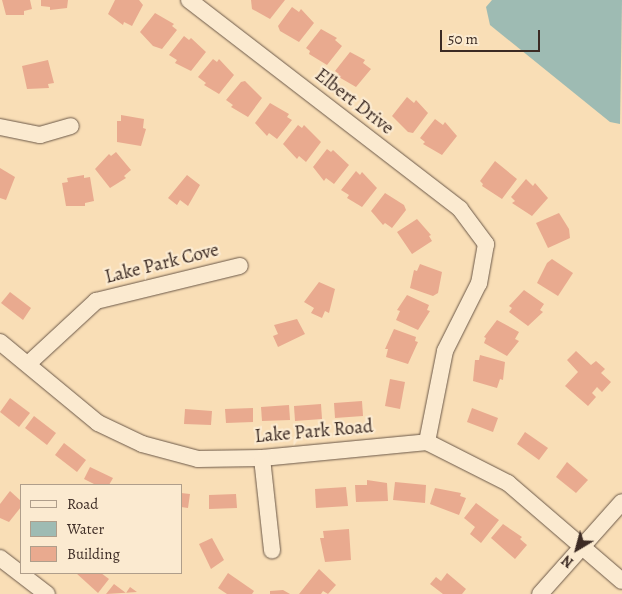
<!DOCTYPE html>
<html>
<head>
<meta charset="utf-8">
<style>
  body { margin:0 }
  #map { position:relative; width:622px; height:594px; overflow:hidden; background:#f9deb6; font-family:Alegreya,serif }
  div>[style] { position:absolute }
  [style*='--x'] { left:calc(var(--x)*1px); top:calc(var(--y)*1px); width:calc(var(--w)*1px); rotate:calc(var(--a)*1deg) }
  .water>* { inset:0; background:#9ebbb3 }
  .building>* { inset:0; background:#e9aa8f }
  .roads { filter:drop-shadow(0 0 1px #6b5848) drop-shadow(0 0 1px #6b5848) }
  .minor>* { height:16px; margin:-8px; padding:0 8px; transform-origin:8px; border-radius:8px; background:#fbead0 }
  span { translate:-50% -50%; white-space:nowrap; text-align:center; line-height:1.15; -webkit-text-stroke:4.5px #fbead0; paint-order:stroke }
  .street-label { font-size:19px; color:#3c2b24 }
  .legend { position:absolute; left:20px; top:484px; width:162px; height:90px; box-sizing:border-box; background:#fbead0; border:1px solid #af9e8b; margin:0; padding:6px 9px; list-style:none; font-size:15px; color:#3c2b24 }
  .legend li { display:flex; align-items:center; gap:10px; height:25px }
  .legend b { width:25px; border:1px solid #af9e8b }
  .north { position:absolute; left:552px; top:524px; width:50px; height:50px; -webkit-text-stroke:4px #fbead0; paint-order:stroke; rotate:217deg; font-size:14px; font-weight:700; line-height:20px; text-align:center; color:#3c2b24 }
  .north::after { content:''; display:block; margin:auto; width:18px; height:22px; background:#3c2b24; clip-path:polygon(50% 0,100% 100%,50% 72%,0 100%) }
  .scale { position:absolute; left:440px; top:30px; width:100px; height:22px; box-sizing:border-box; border:2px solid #3c2b24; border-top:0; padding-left:6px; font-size:15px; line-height:18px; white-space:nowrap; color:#3c2b24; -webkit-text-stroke:4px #fbead0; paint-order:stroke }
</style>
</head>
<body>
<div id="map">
  <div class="water">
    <div style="clip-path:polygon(492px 0,622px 0,620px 124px,610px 122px,490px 25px,486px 7px)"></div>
  </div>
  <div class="building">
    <div style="clip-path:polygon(2px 0,30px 0,32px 9px,24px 11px,24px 15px,6px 15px)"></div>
    <div style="clip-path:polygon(41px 0,68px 0,67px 8px,50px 10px,50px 7px,41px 6px)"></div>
    <div style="clip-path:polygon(115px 0,139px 0,143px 5px,132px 26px,124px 22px,123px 25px,108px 14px)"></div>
    <div style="clip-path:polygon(251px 0,285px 0,270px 19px,252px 9px)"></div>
    <div style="clip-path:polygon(292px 7px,299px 12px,301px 9px,314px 23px,299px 42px,280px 31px,278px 26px)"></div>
    <div style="clip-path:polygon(155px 13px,174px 24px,172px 26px,177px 30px,162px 49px,153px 46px,140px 32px)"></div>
    <div style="clip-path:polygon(321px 29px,337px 38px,335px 40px,342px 46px,327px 65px,309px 54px,310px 51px,306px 48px)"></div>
    <div style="clip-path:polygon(184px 36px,189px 40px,191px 38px,206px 52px,191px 71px,175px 63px,177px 60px,169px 55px)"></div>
    <div style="clip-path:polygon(350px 52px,365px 60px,363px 63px,371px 69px,356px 87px,337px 76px,339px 74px,335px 71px)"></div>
    <div style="clip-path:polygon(213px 59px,217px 62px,219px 59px,234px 75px,219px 94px,204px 85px,206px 83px,198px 77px)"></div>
    <div style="clip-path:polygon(48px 60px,54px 83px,48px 84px,49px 88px,27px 89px,22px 66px)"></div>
    <div style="clip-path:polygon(245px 81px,262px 98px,248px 117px,231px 107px,233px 105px,226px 100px,241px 82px)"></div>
    <div style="clip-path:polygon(407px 97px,414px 103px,416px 100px,428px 113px,413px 133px,408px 132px,392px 116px)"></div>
    <div style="clip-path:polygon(270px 103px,289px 114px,287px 117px,292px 120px,277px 139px,269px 133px,267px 136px,255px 123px)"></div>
    <div style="clip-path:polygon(121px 115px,144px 119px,143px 128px,146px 129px,141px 146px,117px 142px,117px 121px,121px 121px)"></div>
    <div style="clip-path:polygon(435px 119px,443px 125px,445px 122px,457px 136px,442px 155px,423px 144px,425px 142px,420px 138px)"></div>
    <div style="clip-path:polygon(298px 125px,302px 128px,304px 125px,321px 142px,306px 162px,299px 156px,297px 159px,283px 144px)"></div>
    <div style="clip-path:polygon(327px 149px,331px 152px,333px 150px,349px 165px,334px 184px,326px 178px,324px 181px,313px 167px)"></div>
    <div style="clip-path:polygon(116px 152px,131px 170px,124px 176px,126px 178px,110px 188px,95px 169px,109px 154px,111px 156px)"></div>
    <div style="clip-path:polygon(495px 161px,517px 179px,502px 199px,482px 186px,483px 184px,480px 181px)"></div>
    <div style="clip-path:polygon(0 168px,15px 177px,6px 200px,0 198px)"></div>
    <div style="clip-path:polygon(356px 171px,360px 175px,362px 172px,377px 188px,362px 207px,347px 198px,349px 195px,341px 190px)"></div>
    <div style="clip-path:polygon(84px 175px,84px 178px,90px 177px,94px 201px,85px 203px,85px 206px,66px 206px,62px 183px,68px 182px,67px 178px)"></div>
    <div style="clip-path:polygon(187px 175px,200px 185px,188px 206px,180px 200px,177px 205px,168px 198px)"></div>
    <div style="clip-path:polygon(526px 179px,533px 186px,535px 183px,548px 198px,532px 216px,512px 203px,515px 201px,511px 197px)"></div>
    <div style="clip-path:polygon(385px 193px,404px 205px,406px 210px,392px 228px,385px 223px,383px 225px,371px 211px)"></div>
    <div style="clip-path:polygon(559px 213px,569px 229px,570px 238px,548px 248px,536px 223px)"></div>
    <div style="clip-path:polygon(417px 219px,431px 235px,429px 236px,432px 241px,412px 254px,397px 232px)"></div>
    <div style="clip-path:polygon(552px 259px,573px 273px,558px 296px,537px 283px,547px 263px)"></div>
    <div style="clip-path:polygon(420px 264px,442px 272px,438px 293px,433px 296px,410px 288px,414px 270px,417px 271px)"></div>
    <div style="clip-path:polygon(319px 282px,335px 289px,329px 313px,325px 311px,322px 318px,311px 313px,314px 308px,304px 302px)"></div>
    <div style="clip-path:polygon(524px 290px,544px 304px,540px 310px,543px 312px,528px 326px,509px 312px,512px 308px,509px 306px)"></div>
    <div style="clip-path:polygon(10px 292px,31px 308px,23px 320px,1px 303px)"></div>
    <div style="clip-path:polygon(407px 295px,429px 305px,427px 310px,430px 311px,418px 330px,396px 320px,400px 311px,397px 310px)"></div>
    <div style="clip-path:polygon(297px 319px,305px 334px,278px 347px,273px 336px,278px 334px,274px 325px)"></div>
    <div style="clip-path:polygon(497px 320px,519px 332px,515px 339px,519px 341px,507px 356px,484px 343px,486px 338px,484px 337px)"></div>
    <div style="clip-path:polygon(394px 329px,416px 337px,415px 341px,418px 342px,408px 364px,386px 357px,388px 349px,385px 349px)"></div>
    <div style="clip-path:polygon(576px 351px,591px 365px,596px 361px,605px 369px,601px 373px,611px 382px,602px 392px,597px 387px,592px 393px,596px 397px,588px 406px,565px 386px,578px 372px,567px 360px)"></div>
    <div style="clip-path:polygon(480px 355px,505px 362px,503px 380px,500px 379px,497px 388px,473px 381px,475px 360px,479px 360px)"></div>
    <div style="clip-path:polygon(390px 379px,405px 382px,400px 409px,385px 406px)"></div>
    <div style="clip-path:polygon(10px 398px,30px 413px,19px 427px,0 412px)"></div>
    <div style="clip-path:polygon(362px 401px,363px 416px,335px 418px,334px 403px)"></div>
    <div style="clip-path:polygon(321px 404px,322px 419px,295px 421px,294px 406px)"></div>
    <div style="clip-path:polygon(289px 405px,290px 420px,262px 421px,261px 407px)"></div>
    <div style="clip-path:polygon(253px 408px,253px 422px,226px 423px,225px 409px)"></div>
    <div style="clip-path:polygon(472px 408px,498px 418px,493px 432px,467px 422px)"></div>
    <div style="clip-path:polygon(185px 409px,212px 411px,211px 425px,184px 424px)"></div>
    <div style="clip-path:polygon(34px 416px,56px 433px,47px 445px,25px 428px)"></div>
    <div style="clip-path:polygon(525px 432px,548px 448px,539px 460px,517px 444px)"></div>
    <div style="clip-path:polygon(64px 443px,86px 460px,77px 472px,55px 455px)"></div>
    <div style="clip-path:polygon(567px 462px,588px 480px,576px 493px,556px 477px)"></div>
    <div style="clip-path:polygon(90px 467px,113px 478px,109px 485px,96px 485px,84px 479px)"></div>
    <div style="clip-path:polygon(367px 480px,387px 483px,388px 501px,356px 502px,355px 485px,367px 485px)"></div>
    <div style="clip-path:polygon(395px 482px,426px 485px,425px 503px,393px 500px)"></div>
    <div style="clip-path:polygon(346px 487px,348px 506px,316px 508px,315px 489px)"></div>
    <div style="clip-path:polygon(435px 488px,461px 493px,460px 496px,466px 498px,459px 515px,430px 504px)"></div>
    <div style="clip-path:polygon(10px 491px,21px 501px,21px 507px,9px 522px,0 518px,0 504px)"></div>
    <div style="clip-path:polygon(181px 493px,190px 494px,188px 508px,181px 507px)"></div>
    <div style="clip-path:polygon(236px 494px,237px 508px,209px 509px,209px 495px)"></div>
    <div style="clip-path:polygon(476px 503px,499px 520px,481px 543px,470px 534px,475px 527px,464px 518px)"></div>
    <div style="clip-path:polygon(503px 524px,522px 537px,520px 539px,527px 545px,515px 559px,491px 538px)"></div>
    <div style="clip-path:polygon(349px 529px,351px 560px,325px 562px,320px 538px,324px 538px,323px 531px)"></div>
    <div style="clip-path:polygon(212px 538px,224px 560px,211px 569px,199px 544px)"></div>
    <div style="clip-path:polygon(319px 569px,336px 585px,328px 594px,323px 591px,321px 594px,299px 594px)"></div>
    <div style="clip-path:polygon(76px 573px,101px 573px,109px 579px,98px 593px)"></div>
    <div style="clip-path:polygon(228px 573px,254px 591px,252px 594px,227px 594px,218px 588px)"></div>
    <div style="clip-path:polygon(447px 573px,466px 589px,462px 594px,443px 594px,430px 584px,436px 577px,441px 581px)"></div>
    <div style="clip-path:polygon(114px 584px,126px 593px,130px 587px,137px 592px,106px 594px)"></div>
    <div style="clip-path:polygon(283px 590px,290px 594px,270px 594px,270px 591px)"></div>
  </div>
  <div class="roads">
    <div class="minor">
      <div style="--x:189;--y:0;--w:342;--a:37.6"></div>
      <div style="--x:460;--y:209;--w:44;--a:53.4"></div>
      <div style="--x:486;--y:244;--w:40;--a:100"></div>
      <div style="--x:479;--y:283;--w:76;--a:116.6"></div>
      <div style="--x:445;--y:351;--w:93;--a:101.2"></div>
      <div style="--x:0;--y:127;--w:41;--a:11.3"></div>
      <div style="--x:40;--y:135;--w:32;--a:-16"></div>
      <div style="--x:0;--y:342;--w:127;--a:39.6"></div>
      <div style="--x:98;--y:423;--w:49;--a:25.5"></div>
      <div style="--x:142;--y:444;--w:58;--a:15"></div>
      <div style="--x:198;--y:459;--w:64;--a:-0.9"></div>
      <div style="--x:262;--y:458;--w:166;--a:-5.5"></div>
      <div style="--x:427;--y:442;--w:91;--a:26.8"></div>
      <div style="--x:508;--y:483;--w:150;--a:40.7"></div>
      <div style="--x:28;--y:364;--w:93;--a:-42.8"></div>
      <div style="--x:96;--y:301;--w:148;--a:-13.7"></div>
      <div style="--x:262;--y:458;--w:93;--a:83.8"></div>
      <div style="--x:0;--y:558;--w:59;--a:37.5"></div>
      <div style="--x:540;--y:594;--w:123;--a:-48.3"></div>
    </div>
  </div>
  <div class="street-label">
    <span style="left:354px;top:102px;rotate:38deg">Elbert Drive</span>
    <span style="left:162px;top:264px;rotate:-14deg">Lake Park Cove</span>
    <span style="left:314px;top:432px;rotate:-5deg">Lake Park Road</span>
  </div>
  <ul class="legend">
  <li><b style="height:6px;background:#fbead0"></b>Road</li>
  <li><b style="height:14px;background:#9ebbb3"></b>Water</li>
  <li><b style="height:14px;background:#e9aa8f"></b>Building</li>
  </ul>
  <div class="north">N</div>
  <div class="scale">50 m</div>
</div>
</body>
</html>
